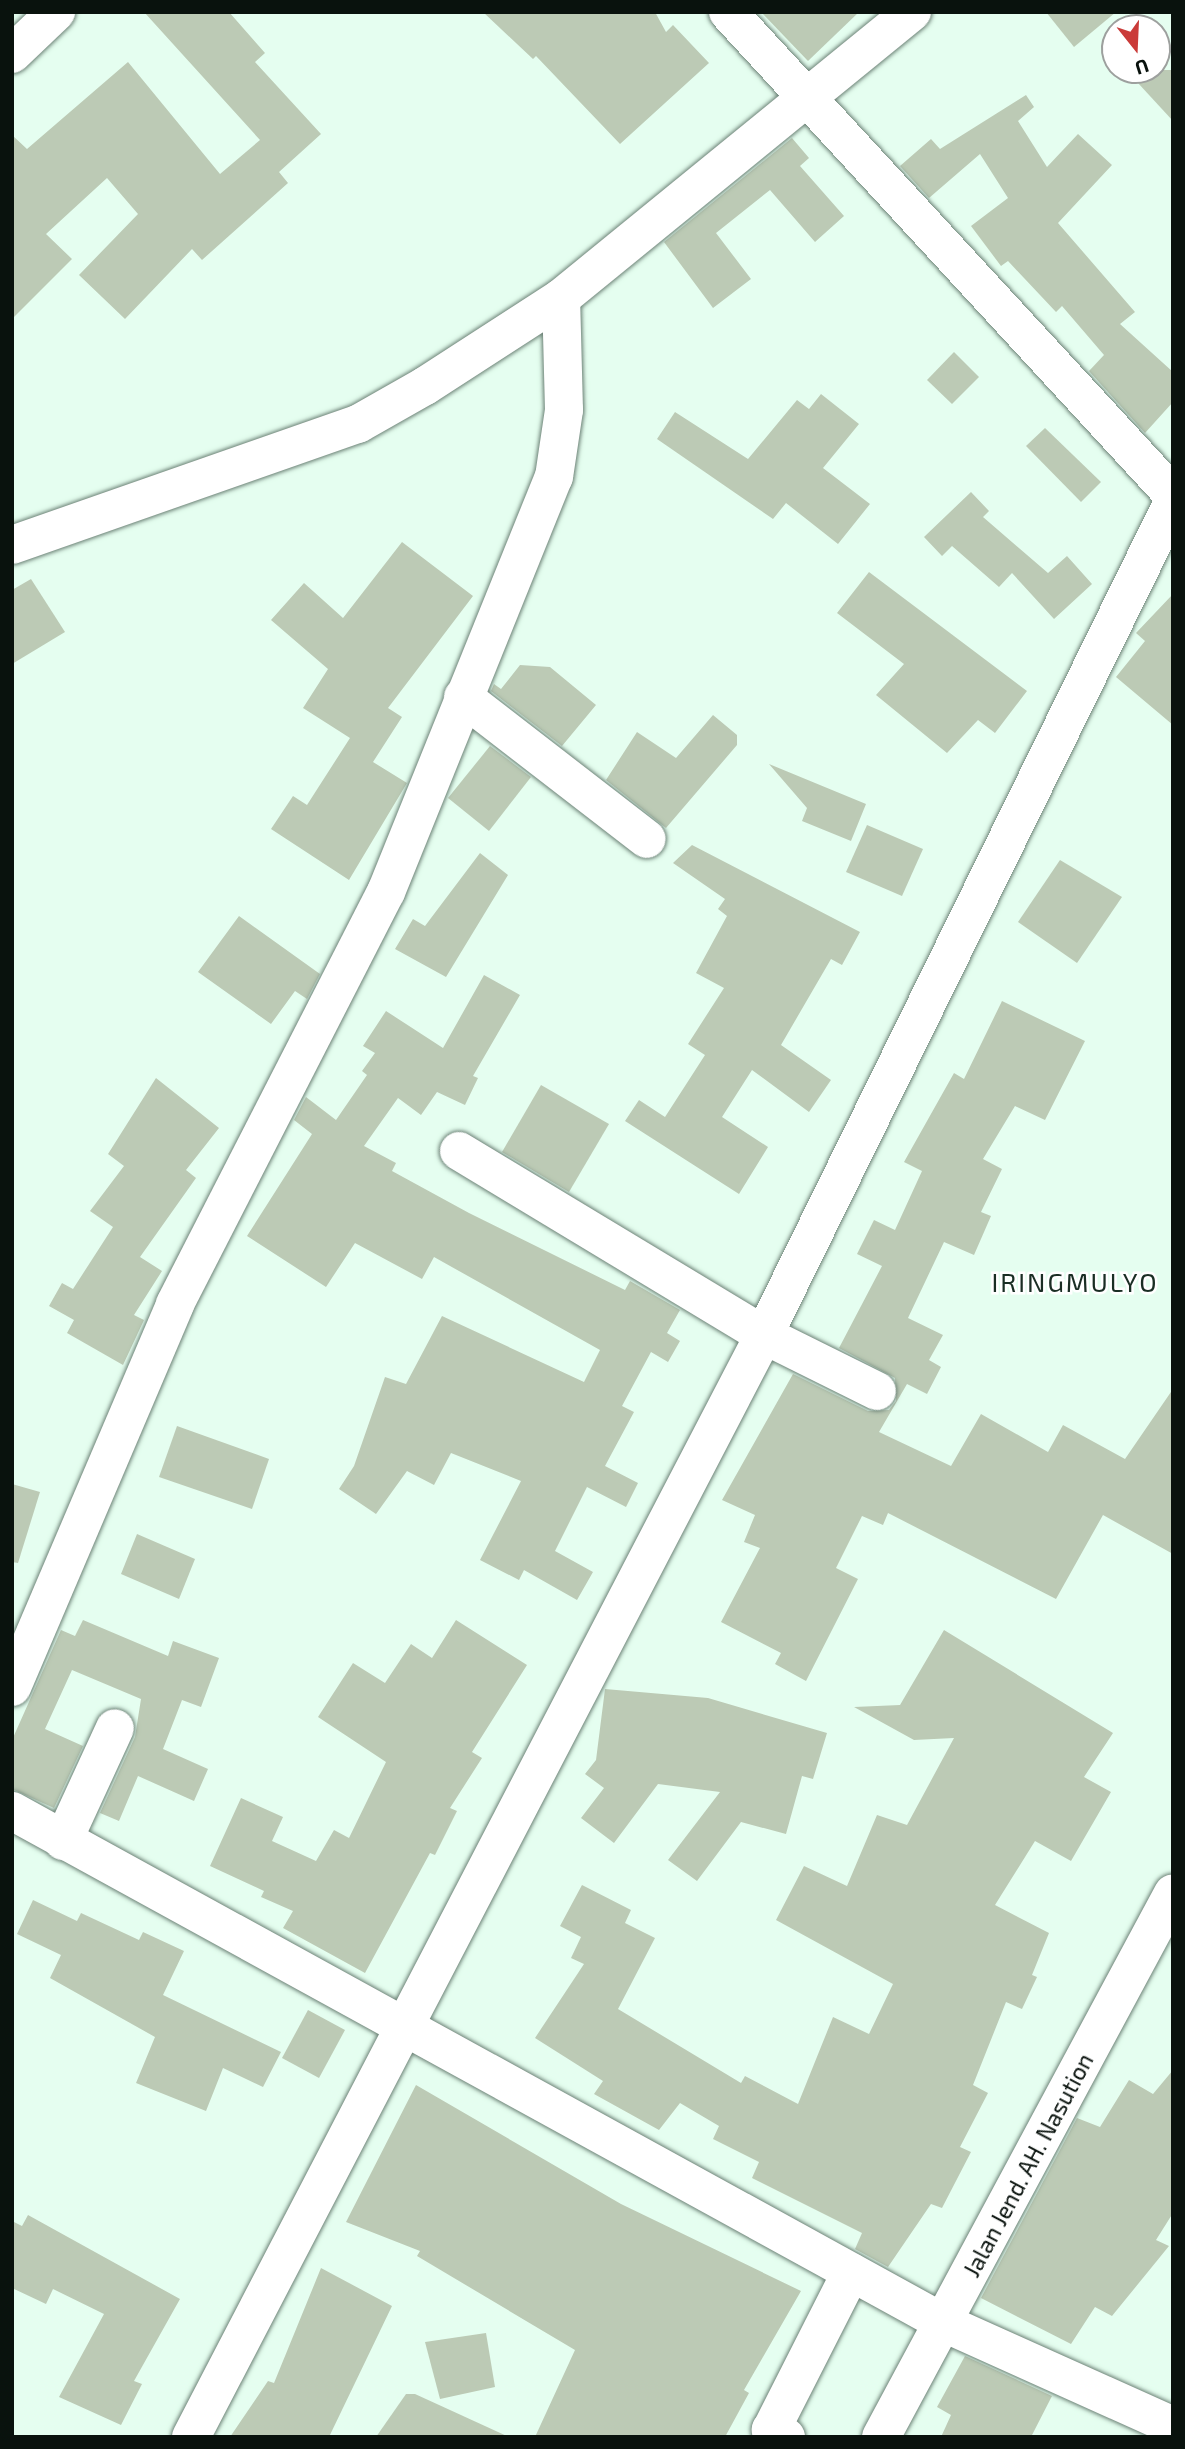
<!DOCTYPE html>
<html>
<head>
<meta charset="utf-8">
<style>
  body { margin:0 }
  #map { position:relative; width:1185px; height:2449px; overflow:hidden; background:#e5fef0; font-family:"Exo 2",sans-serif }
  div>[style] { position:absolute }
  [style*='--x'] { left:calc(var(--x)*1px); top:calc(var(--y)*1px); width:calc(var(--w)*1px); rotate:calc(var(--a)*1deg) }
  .building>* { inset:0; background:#bccab5 }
  .roads { filter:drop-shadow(0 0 2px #6c8276) drop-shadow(0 0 2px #6c8276) }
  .minor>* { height:38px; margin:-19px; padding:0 19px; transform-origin:19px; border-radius:19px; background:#fff }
  .highway>* { height:38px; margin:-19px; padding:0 19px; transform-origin:19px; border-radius:19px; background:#fff }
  span { translate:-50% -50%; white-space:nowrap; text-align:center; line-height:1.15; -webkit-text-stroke:5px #fff; paint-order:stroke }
  .street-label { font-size:23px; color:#09120d }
  .quarter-label { font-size:26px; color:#1a2e24; letter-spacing:2px }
  .frame { position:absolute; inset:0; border:14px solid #09120d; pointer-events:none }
  .north { position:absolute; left:1101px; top:14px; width:70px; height:70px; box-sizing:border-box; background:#fff; border:2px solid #9da09e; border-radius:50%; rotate:162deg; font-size:19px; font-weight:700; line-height:28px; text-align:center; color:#09120d }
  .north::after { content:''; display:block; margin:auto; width:24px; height:32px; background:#ca3b39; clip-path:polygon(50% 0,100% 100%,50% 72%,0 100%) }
</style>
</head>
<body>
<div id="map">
  <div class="building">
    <div style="clip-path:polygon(144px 12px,229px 12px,265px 53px,255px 62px,321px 134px,279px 172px,288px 183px,202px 260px,192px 249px,125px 319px,79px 275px,138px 214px,107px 178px,46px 234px,72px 259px,12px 319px,12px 135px,27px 149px,128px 62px,220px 174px,260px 140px)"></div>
    <div style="clip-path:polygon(483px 12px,655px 12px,666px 32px,673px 25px,709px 63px,620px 144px,536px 56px,533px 59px)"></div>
    <div style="clip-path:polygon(761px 12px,859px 12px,808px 61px)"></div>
    <div style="clip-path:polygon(1046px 12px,1116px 12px,1074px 47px)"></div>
    <div style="clip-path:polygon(1126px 70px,1173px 70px,1173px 121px)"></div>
    <div style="clip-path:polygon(1026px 95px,1034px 107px,1018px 121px,1047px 167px,1078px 134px,1112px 165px,1058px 223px,1135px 312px,1120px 324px,1173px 372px,1173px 402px,1145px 433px,1089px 371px,1104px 355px,1062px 306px,1056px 312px,1008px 261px,1001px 266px,971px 226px,1008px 198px,980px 154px,929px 198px,900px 166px,931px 139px,940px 149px)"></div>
    <div style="clip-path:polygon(792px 138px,809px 158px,800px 166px,844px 216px,815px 242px,770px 190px,716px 233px,751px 279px,713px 308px,664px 242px)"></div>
    <div style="clip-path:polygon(954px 352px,979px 377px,952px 404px,927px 380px)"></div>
    <div style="clip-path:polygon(821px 394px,859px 424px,823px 468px,870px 504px,838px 544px,786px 503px,773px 519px,657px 439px,675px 412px,748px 459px,797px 400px,809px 409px)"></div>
    <div style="clip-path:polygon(1045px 428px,1101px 482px,1081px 502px,1026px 446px)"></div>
    <div style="clip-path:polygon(971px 492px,989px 511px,983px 517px,1048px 573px,1067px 556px,1092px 584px,1054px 619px,1012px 573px,999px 587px,952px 546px,942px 556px,924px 537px)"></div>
    <div style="clip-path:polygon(402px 542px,473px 596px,388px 708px,402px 717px,373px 762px,407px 783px,349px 880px,271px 829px,293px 796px,307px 805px,350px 738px,303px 708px,328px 669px,271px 620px,304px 583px,343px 618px)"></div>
    <div style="clip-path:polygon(869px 572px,1027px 691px,995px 733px,978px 720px,947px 753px,876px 695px,904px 664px,837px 613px)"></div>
    <div style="clip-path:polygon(31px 579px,65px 632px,12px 664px,12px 590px)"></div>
    <div style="clip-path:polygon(1173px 594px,1173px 725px,1116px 677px,1145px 641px,1136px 633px)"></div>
    <div style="clip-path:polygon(520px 665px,550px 667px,596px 705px,562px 746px,491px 691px,494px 684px,501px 689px)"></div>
    <div style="clip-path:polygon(713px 715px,737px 735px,737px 745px,666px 828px,606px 780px,637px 732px,676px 758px)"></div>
    <div style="clip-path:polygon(490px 746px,531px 777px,489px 831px,448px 798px)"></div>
    <div style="clip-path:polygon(769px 764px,866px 804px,851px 841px,802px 821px,807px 808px)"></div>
    <div style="clip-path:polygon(867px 825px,923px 849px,902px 896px,846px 872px)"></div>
    <div style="clip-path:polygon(692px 845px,860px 932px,842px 965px,831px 959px,781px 1045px,831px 1080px,809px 1112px,752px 1070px,722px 1117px,768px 1147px,739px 1194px,625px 1121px,639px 1100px,665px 1117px,705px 1055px,688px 1044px,724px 988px,696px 973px,727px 916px,718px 909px,725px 899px,673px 863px)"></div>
    <div style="clip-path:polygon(480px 853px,508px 875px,446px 977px,395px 949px,413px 919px,425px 926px)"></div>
    <div style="clip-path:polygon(1060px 860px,1122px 897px,1077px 963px,1018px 922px)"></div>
    <div style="clip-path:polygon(239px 916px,320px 974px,307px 999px,295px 991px,271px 1024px,198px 972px)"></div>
    <div style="clip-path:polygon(484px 975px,520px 995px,473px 1076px,478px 1078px,465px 1105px,437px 1092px,421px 1115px,398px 1098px,364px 1146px,396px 1163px,392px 1171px,469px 1213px,625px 1290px,630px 1281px,680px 1310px,667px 1333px,680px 1341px,668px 1362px,651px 1352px,622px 1406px,634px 1412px,605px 1466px,638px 1483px,626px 1507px,587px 1487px,555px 1551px,593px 1572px,577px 1600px,524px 1570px,519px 1580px,480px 1560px,521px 1481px,451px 1453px,434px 1485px,407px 1471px,376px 1514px,339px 1489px,354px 1466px,385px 1377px,406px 1384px,442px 1316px,584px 1382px,600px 1350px,434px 1257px,422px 1279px,355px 1243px,326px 1287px,247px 1236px,312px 1134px,294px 1120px,306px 1097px,336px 1120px,367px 1075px,362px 1071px,375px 1053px,363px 1046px,386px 1011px,443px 1048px)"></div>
    <div style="clip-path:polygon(1002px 1001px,1085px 1041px,1045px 1120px,1015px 1106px,983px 1159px,1002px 1169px,981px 1212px,991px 1216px,974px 1255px,944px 1242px,908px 1318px,943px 1335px,929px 1360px,941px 1367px,927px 1394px,907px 1384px,879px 1432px,951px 1466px,981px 1414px,1048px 1452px,1063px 1425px,1125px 1459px,1173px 1389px,1173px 1554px,1103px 1515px,1056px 1599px,888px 1513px,883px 1525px,862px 1516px,836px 1568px,858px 1579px,806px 1681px,775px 1664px,781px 1653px,721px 1622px,760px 1548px,744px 1542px,755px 1515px,722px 1500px,793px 1374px,868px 1411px,889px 1410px,896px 1401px,895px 1378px,839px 1348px,882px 1266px,857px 1254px,874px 1220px,895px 1230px,922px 1171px,904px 1162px,954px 1073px,964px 1079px)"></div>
    <div style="clip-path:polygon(156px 1078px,219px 1128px,186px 1170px,196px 1178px,140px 1257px,162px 1271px,134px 1315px,144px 1320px,123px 1365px,67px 1333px,74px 1320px,49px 1306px,62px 1283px,73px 1289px,113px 1227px,90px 1211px,124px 1166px,108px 1154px)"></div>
    <div style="clip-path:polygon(541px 1085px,609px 1124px,569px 1192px,502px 1152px)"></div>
    <div style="clip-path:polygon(177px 1426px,269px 1459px,252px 1509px,159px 1477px)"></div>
    <div style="clip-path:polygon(12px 1484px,40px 1492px,18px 1563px,12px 1562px)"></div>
    <div style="clip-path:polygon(137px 1534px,195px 1559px,179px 1599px,121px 1574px)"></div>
    <div style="clip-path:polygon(83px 1620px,168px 1656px,173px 1641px,219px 1658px,201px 1707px,182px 1700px,163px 1749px,208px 1769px,194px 1801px,138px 1776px,119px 1821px,100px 1813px,135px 1737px,141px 1699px,72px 1670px,45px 1729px,83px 1746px,54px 1808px,12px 1789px,12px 1740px,61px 1630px,75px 1636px)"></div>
    <div style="clip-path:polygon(456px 1620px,527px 1665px,472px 1752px,482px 1758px,450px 1808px,457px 1811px,435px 1855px,430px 1853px,365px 1973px,283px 1928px,293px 1911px,261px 1897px,264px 1891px,210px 1866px,241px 1798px,283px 1817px,272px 1841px,316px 1861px,334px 1830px,349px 1838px,386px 1762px,318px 1717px,353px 1663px,385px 1683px,411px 1644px,432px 1658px)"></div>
    <div style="clip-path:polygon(944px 1630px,1113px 1733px,1084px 1777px,1111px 1792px,1071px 1861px,1035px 1841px,995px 1905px,1049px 1933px,1032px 1975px,1037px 1977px,1022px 2009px,1006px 2002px,973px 2085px,988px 2093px,960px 2147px,971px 2152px,942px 2208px,931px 2204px,888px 2267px,855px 2249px,862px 2233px,752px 2178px,759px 2162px,713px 2139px,719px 2126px,680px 2103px,659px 2130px,594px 2094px,603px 2081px,535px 2038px,584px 1964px,571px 1958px,581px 1937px,560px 1926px,582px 1885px,631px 1910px,625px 1923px,655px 1938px,618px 2009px,741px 2083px,745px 2076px,798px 2104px,833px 2017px,869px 2034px,893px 1984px,776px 1920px,804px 1866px,847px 1886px,877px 1815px,907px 1825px,954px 1738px,914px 1740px,854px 1707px,900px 1705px)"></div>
    <div style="clip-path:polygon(605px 1689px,708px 1698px,827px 1733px,813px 1779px,802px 1776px,786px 1834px,741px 1822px,697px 1881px,668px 1860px,720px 1792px,658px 1784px,614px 1843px,581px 1818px,604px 1788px,585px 1774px,596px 1760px)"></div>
    <div style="clip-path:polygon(33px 1900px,77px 1921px,81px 1913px,139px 1940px,143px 1932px,184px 1951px,163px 1995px,281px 2052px,263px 2087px,223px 2068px,206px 2111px,136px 2083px,155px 2037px,50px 1978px,61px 1955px,17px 1934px)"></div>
    <div style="clip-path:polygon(308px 2010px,345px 2030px,319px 2078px,282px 2058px)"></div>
    <div style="clip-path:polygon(1173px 2070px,1173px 2213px,1156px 2240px,1169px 2246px,1112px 2316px,1095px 2307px,1071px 2344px,981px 2298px,1077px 2118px,1100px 2127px,1129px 2080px,1153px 2094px)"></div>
    <div style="clip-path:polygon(416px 2085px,621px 2204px,801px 2291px,744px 2390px,749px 2393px,725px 2437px,535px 2437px,575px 2350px,417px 2256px,420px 2251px,346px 2222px)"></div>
    <div style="clip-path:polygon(28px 2215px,180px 2299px,134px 2381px,142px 2384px,121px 2425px,59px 2397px,104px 2314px,53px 2289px,46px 2304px,12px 2288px,12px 2221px,22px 2226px)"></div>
    <div style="clip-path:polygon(321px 2268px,392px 2306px,329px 2437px,230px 2437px,268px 2381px,274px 2383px)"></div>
    <div style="clip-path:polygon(486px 2333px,495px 2387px,440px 2399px,425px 2342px)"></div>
    <div style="clip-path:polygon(965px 2356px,1052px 2396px,1031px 2437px,941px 2437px,951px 2415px,937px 2407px)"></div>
    <div style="clip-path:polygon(406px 2394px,415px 2394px,509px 2437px,376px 2437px)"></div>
  </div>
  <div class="roads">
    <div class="minor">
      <div style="--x:728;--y:12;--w:657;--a:47.34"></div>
      <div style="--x:12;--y:54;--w:61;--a:-43.7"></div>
      <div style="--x:12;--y:545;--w:367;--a:-19.3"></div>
      <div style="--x:358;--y:424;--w:77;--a:-29.6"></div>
      <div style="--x:425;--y:386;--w:162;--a:-32.9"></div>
      <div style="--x:561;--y:298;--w:453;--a:-39.2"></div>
      <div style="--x:463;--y:697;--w:232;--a:37.7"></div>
      <div style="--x:459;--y:1151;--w:356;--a:31.1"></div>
      <div style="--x:764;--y:1335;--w:126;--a:26.4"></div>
      <div style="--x:12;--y:1687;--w:416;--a:-66.9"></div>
      <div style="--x:175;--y:1304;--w:463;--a:-62.9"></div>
      <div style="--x:386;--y:892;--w:448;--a:-68"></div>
      <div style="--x:554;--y:477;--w:68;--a:-81.5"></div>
      <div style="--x:564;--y:410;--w:112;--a:-91.5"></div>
      <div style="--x:12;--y:1811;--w:1063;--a:28.78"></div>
      <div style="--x:944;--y:2323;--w:251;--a:24.2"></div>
      <div style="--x:63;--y:1841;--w:124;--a:-65.3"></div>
      <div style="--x:191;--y:2437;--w:1242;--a:-62.53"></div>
      <div style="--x:764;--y:1335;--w:928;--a:-63.85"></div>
      <div style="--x:786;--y:2437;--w:17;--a:-155"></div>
      <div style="--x:771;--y:2430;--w:177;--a:-63.1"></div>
    </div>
    <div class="highway">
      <div style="--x:881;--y:2437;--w:617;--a:-61.77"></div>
    </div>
  </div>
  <div class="street-label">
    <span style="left:1028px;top:2165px;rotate:-62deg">Jalan Jend. AH. Nasution</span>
  </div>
  <div class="quarter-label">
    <span style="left:1075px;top:1282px">IRINGMULYO</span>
  </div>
  <div class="frame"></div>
  <div class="north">U</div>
</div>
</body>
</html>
